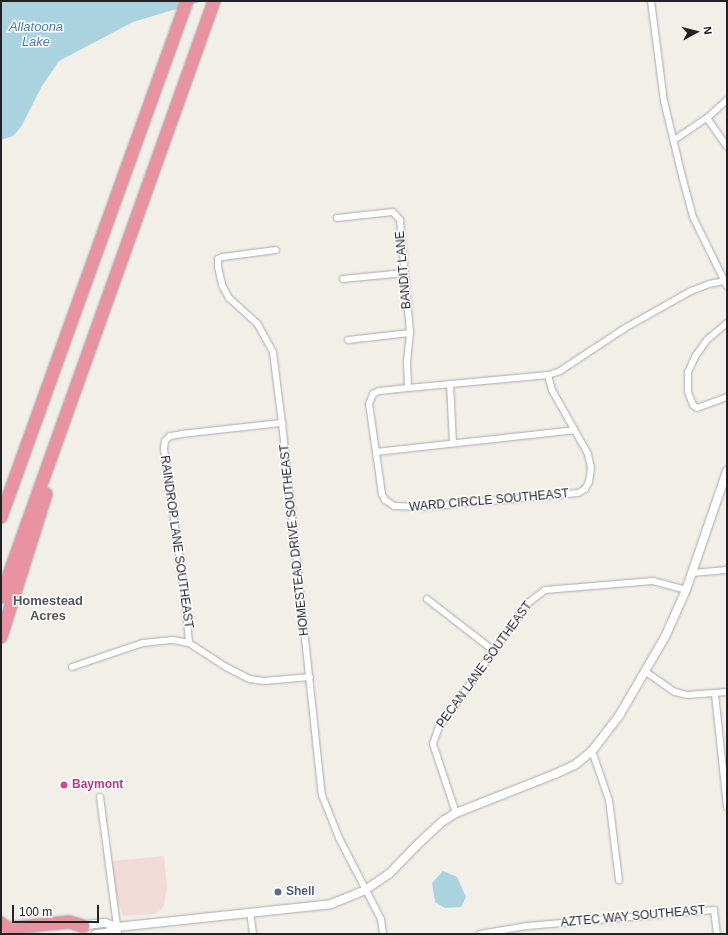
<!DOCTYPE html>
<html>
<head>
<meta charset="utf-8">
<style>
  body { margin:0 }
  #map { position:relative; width:728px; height:935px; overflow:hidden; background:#f2efe9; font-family:Helvetica,sans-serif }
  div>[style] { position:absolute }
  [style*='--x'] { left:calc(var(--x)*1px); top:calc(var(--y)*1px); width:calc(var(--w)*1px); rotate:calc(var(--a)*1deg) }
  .commercial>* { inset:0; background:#f2dad9 }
  .water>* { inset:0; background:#aad3df }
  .roads { filter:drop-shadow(0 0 1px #a9a9a9) drop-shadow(0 0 1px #a9a9a9) }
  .minor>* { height:6px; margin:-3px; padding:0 3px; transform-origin:3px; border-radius:3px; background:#fff }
  .tertiary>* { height:8px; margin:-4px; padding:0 4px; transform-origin:4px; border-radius:4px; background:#fff }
  .motorway>* { height:12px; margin:-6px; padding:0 6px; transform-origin:6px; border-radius:6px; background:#e892a2 }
  .dots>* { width:11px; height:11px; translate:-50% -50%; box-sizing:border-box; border:2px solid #fff; border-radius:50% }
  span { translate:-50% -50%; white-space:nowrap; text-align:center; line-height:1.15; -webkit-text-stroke:3px #fff; paint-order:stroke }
  .street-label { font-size:12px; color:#222 }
  .hotel-label { font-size:12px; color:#b23c85; font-weight:700 }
  .left { translate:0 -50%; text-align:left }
  .service-label { font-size:12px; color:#4e5e75; font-weight:700 }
  .water-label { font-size:13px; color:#4a7aab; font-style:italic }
  .neighbourhood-label { font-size:13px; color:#555; font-weight:700 }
  .frame { position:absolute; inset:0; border:2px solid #222; pointer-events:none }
  .north { position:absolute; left:676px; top:12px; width:40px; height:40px; -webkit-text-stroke:3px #fff; paint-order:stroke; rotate:83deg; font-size:11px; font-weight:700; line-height:16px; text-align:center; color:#222 }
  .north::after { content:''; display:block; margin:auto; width:14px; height:18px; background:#222; clip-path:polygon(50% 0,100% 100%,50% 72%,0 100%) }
  .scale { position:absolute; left:12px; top:905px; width:87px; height:18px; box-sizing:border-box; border:2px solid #222; border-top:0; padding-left:5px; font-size:12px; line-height:14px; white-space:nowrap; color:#222; -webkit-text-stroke:3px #fff; paint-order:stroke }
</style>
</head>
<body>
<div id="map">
  <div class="commercial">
    <div style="clip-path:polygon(164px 856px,167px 888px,164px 905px,160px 911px,154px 914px,123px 916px,116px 895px,112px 861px)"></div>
  </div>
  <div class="water">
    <div style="clip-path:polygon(1px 1px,203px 1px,133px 22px,59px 61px,42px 86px,21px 127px,13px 136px,1px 140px)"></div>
    <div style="clip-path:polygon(443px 871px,457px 877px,466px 897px,461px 907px,445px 908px,435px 902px,432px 883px)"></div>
  </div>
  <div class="roads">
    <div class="minor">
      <div style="--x:651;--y:1;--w:101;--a:82.6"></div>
      <div style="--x:664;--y:101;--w:77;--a:76.5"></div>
      <div style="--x:682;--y:176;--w:42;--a:75"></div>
      <div style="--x:693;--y:217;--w:77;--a:63.8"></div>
      <div style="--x:707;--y:118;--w:35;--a:55"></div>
      <div style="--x:674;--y:140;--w:40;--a:-34"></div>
      <div style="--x:707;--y:118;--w:27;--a:-42"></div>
      <div style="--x:337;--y:218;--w:56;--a:-6.1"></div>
      <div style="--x:393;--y:212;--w:11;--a:49"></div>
      <div style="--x:400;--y:220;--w:113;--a:84.9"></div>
      <div style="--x:410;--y:333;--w:28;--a:96"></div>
      <div style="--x:407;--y:361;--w:27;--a:88"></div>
      <div style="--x:276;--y:250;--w:54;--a:172.6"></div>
      <div style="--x:222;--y:257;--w:4;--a:153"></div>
      <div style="--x:218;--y:259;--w:8;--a:90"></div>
      <div style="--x:218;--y:267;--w:18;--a:77"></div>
      <div style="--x:222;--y:285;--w:15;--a:62"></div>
      <div style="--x:229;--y:298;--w:38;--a:42"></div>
      <div style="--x:257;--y:323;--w:33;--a:61"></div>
      <div style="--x:273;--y:352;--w:72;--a:82.8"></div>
      <div style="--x:282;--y:423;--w:374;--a:83.9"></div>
      <div style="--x:322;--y:795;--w:46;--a:68.4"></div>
      <div style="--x:339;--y:838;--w:91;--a:62.6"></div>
      <div style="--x:381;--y:919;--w:15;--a:82"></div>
      <div style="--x:343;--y:279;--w:62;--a:-5.5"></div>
      <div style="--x:727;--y:323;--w:26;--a:140"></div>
      <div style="--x:707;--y:340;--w:19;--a:126"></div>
      <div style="--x:696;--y:355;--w:19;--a:115"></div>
      <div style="--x:688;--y:372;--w:20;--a:90"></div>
      <div style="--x:688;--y:392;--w:14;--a:69"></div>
      <div style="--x:693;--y:405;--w:5;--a:37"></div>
      <div style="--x:697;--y:408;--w:32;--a:-20"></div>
      <div style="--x:348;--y:340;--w:62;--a:-6.4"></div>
      <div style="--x:548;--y:375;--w:16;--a:75"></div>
      <div style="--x:552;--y:390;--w:73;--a:60.6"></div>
      <div style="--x:588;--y:454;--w:14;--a:78"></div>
      <div style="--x:591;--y:468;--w:14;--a:98"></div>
      <div style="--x:589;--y:482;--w:8;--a:120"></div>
      <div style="--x:585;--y:489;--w:8;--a:150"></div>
      <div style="--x:578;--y:493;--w:155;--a:174.8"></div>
      <div style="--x:424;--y:507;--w:30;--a:-178"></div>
      <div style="--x:394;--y:506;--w:11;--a:-146"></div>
      <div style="--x:385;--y:500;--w:7;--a:-117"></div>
      <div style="--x:382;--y:494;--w:91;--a:-98.2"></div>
      <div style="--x:369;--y:404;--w:11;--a:-68"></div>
      <div style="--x:373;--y:394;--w:7;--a:-27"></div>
      <div style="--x:379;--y:391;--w:29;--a:-6"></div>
      <div style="--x:408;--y:388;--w:141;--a:-5.3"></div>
      <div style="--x:548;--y:375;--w:13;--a:-18"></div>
      <div style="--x:560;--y:371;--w:78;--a:-33.5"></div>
      <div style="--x:625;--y:328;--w:76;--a:-29.3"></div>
      <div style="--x:691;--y:291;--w:19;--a:-21"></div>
      <div style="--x:709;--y:284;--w:15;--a:-11"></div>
      <div style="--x:450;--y:384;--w:59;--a:87.1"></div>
      <div style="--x:376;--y:452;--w:199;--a:-6.3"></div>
      <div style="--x:692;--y:573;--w:35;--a:-5"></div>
      <div style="--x:427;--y:599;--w:83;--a:37.7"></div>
      <div style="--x:189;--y:643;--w:48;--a:-94.8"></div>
      <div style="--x:185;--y:595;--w:148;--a:-98.2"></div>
      <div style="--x:164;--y:449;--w:8;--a:-83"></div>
      <div style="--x:165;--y:441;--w:7;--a:-45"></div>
      <div style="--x:170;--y:436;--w:12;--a:-9"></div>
      <div style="--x:182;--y:434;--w:101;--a:-6.3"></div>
      <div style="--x:72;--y:667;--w:75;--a:-18.7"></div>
      <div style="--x:143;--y:643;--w:30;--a:-6"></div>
      <div style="--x:173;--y:640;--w:16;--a:11"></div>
      <div style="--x:189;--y:643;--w:44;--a:33"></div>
      <div style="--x:226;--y:667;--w:27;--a:27"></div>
      <div style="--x:250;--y:679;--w:14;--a:8"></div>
      <div style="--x:264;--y:681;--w:46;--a:-5"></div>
      <div style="--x:646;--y:672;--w:35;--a:35"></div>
      <div style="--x:675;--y:692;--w:12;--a:14"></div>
      <div style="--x:687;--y:695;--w:40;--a:-4.3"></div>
      <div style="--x:715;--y:694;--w:114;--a:83.9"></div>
      <div style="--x:592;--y:751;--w:52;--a:70.9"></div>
      <div style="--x:609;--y:800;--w:81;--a:82.9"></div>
      <div style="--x:100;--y:797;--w:138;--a:82.5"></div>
      <div style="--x:456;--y:813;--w:73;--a:-108.4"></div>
      <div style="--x:433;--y:744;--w:18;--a:-71"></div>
      <div style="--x:439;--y:727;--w:153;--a:-54.3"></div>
      <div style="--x:528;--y:603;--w:21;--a:-37"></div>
      <div style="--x:545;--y:590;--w:108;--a:-4.8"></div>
      <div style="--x:653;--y:581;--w:34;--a:15"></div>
      <div style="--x:250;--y:912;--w:22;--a:82"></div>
      <div style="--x:480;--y:934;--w:48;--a:-9.7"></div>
      <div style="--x:527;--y:926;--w:188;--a:-4.9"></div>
      <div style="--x:714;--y:910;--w:24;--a:83"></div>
    </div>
    <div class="tertiary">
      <div style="--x:79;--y:926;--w:26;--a:-7"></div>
      <div style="--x:105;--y:923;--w:13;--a:18"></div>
      <div style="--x:1;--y:934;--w:14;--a:-8"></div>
      <div style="--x:96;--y:934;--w:10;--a:-6"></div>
      <div style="--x:106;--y:933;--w:13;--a:-29"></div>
      <div style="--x:117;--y:927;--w:215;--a:-6.1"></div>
      <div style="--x:331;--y:904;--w:37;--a:-22"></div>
      <div style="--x:365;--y:890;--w:29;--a:-34"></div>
      <div style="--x:389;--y:874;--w:39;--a:-46"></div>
      <div style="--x:416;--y:846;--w:37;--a:-43"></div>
      <div style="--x:443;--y:821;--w:15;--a:-32"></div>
      <div style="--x:456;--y:813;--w:106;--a:-21.5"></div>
      <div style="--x:555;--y:774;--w:23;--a:-25"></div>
      <div style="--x:576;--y:764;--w:21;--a:-39"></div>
      <div style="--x:592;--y:751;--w:44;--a:-52.4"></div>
      <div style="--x:619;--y:716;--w:91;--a:-59.8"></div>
      <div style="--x:665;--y:637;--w:51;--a:-65.9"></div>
      <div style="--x:686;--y:590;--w:126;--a:-71"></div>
    </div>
    <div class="motorway">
      <div style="--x:1;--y:517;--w:548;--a:-70.18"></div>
      <div style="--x:1;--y:597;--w:633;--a:-70.33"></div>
      <div style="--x:1;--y:637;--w:150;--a:-72.5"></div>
      <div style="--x:1;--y:923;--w:8;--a:40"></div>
      <div style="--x:7;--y:928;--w:5;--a:0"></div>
      <div style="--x:12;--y:928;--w:57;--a:-6"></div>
      <div style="--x:69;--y:922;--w:15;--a:16"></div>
    </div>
  </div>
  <div class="dots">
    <div style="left:64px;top:785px;background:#d1479c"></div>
    <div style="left:278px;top:892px;background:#5c6f8a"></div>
  </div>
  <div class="street-label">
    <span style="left:404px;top:270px;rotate:-95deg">BANDIT LANE</span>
    <span style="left:489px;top:501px;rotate:-5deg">WARD CIRCLE SOUTHEAST</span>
    <span style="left:295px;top:540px;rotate:-96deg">HOMESTEAD DRIVE SOUTHEAST</span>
    <span style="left:176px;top:542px;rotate:82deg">RAINDROP LANE SOUTHEAST</span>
    <span style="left:485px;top:665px;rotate:-54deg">PECAN LANE SOUTHEAST</span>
    <span style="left:633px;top:917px;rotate:-5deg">AZTEC WAY SOUTHEAST</span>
  </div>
  <div class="hotel-label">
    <span class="left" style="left:72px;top:785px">Baymont</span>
  </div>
  <div class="service-label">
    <span class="left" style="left:286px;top:892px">Shell</span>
  </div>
  <div class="water-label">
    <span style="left:36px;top:35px">Allatoona<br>Lake</span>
  </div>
  <div class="neighbourhood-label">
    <span style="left:48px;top:609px">Homestead<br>Acres</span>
  </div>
  <div class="frame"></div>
  <div class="north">N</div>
  <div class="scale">100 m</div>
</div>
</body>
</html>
